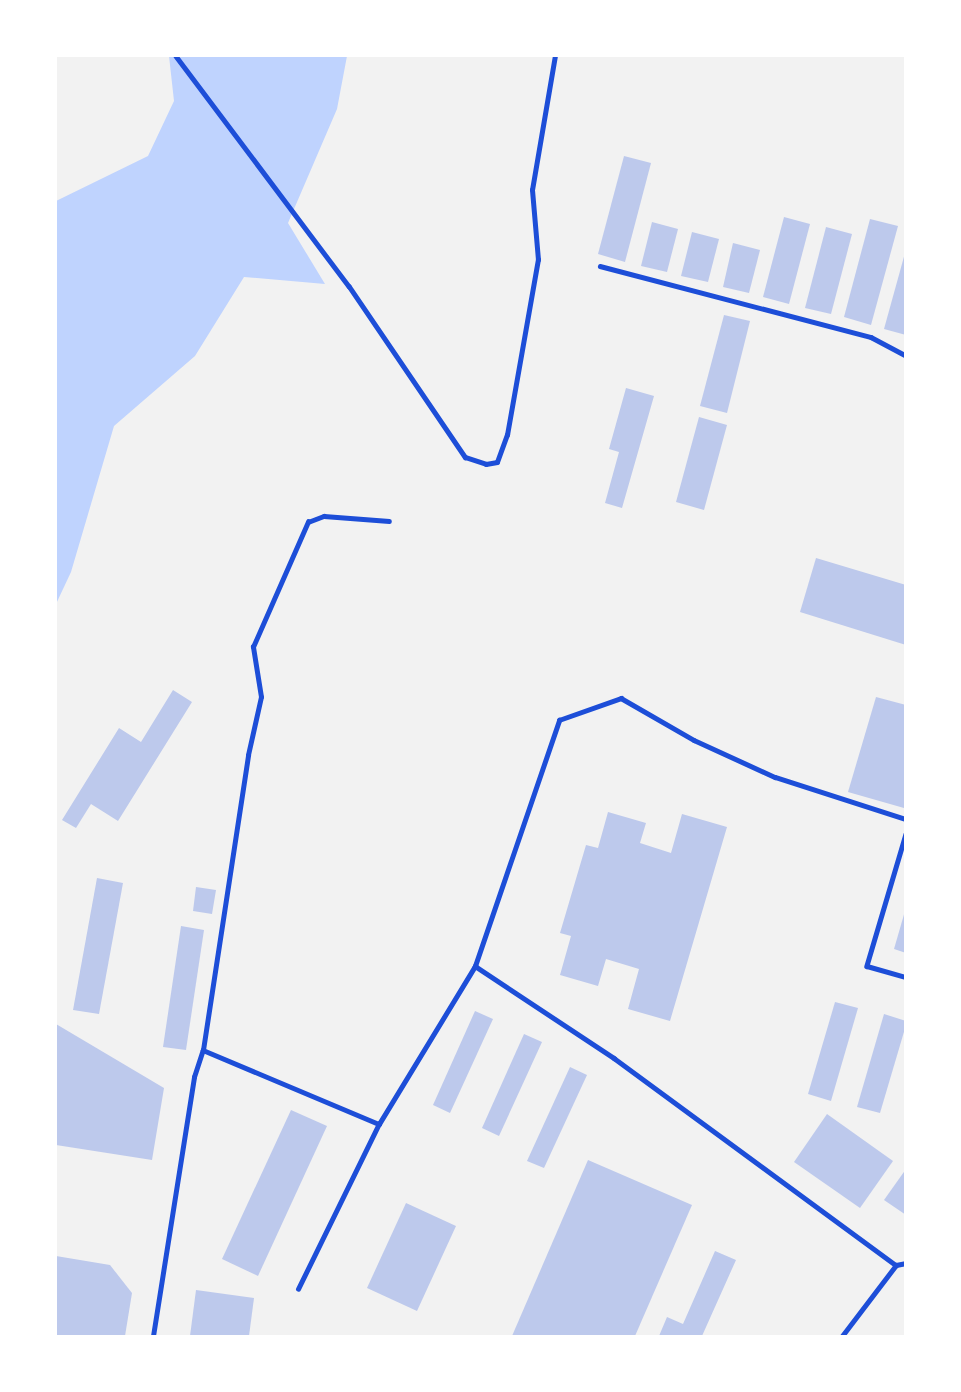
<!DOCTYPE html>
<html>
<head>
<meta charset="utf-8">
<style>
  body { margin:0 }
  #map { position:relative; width:961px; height:1392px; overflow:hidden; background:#f2f2f2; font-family:"Nunito Sans",sans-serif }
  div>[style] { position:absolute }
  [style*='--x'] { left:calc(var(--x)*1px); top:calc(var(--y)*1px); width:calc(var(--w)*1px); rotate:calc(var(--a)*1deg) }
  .water>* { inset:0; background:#bfd3fe }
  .building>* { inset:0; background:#bdc9ec }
  .minor>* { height:4.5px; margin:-2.25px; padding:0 2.25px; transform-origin:2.25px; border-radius:2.25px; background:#1d4ed8 }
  span { translate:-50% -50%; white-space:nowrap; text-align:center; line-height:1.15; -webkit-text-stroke:4.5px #fff; paint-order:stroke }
  .frame { position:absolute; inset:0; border:57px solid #fff; pointer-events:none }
</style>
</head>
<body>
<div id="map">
  <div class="water">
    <div style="clip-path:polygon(169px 56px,347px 56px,337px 109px,288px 223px,325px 284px,244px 277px,195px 356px,114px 426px,71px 572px,56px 604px,56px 201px,148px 156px,174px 101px)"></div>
  </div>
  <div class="building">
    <div style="clip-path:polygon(624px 156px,651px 163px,625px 262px,598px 254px)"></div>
    <div style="clip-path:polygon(784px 217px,810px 224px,789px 304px,763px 297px)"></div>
    <div style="clip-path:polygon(870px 219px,898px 226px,871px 325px,844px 317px)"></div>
    <div style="clip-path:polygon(652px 222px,678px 229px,667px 272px,641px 266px)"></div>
    <div style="clip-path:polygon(826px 227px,852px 234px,831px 314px,805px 308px)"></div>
    <div style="clip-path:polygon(692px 232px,719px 239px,708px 282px,681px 276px)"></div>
    <div style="clip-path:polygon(733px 243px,760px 250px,749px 293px,723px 287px)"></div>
    <div style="clip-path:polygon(905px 253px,906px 253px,906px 335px,884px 329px)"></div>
    <div style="clip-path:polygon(724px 315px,750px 321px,727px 413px,700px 406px)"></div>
    <div style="clip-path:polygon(626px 388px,654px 396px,622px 508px,605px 503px,619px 452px,609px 449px)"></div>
    <div style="clip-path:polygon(699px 417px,727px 425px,704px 510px,676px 502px)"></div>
    <div style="clip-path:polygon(816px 558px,906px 585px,906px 645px,800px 612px)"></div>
    <div style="clip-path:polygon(173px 690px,192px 702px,118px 821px,91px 804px,76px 828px,62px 820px,119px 728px,141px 742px)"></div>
    <div style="clip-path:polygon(876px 697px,906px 705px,904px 808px,848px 792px)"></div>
    <div style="clip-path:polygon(608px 812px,646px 823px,640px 843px,671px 853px,682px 814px,727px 827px,670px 1021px,628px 1009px,639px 969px,606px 959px,598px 986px,560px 975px,571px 936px,560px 933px,586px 845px,598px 848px)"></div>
    <div style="clip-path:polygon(97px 878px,123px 883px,99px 1014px,73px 1010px)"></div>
    <div style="clip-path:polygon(196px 887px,216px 890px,212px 914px,193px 911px)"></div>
    <div style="clip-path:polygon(905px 911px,906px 911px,906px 953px,894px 949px)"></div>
    <div style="clip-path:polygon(181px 926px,204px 930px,186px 1050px,163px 1047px)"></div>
    <div style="clip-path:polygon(835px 1002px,858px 1008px,831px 1101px,808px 1094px)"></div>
    <div style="clip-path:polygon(475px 1011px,493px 1019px,450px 1113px,433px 1105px)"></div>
    <div style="clip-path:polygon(884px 1014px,906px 1021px,906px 1025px,880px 1113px,857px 1107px)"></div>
    <div style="clip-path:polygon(56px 1024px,164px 1088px,152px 1160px,56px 1145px)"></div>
    <div style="clip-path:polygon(524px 1034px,542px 1042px,499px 1136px,482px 1128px)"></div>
    <div style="clip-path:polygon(570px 1067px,587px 1075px,544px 1168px,527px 1161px)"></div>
    <div style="clip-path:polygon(291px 1110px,327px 1126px,258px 1276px,222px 1259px)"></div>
    <div style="clip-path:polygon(827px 1114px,893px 1161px,860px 1208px,794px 1162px)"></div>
    <div style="clip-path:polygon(588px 1160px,692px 1205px,635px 1336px,512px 1336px)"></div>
    <div style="clip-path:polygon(906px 1169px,906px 1215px,884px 1200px)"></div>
    <div style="clip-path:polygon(406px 1203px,456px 1226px,417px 1311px,367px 1288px)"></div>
    <div style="clip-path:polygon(715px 1251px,736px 1260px,702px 1336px,659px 1336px,667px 1317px,683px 1324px)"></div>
    <div style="clip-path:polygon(56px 1256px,110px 1265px,132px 1293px,125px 1336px,56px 1336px)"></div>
    <div style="clip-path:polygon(196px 1290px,254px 1298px,249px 1336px,190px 1336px)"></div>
  </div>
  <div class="minor">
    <div style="--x:176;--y:56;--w:288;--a:53.1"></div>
    <div style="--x:349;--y:286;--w:207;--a:55.8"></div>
    <div style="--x:465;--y:457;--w:22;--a:18"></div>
    <div style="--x:486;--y:464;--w:11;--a:-10"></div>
    <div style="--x:497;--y:462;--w:29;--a:-70"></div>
    <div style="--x:507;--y:435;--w:178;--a:-80"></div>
    <div style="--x:538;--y:260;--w:70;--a:-94.9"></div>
    <div style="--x:532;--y:190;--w:136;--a:-80.3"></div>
    <div style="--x:600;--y:266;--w:280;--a:14.7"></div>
    <div style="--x:871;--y:337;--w:40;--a:28"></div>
    <div style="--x:906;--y:834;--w:138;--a:106.5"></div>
    <div style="--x:867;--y:966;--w:41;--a:15.8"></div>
    <div style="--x:475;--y:966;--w:260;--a:-71.1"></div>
    <div style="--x:559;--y:720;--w:66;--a:-19.5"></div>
    <div style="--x:621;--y:698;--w:84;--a:29.9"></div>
    <div style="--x:694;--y:740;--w:89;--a:24.6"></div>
    <div style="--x:775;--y:777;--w:138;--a:17.8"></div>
    <div style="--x:203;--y:1050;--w:298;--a:-81.3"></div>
    <div style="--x:248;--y:755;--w:59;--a:-77.4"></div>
    <div style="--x:261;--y:697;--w:51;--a:-99.1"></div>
    <div style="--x:253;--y:647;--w:137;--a:-66.3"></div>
    <div style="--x:308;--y:522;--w:17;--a:-21"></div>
    <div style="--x:324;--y:516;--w:65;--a:4.4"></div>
    <div style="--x:298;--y:1289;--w:184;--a:-63.9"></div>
    <div style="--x:153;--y:1336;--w:262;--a:-81"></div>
    <div style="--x:194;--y:1077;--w:28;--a:-72"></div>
    <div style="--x:203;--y:1050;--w:191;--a:22.8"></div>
    <div style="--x:379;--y:1124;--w:185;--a:-58.7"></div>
    <div style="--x:475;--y:966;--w:167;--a:33.5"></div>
    <div style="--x:614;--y:1058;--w:350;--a:36.3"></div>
    <div style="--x:842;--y:1336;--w:89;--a:-52.7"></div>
    <div style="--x:896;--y:1265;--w:10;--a:-11"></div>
  </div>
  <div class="frame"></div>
</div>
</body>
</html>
